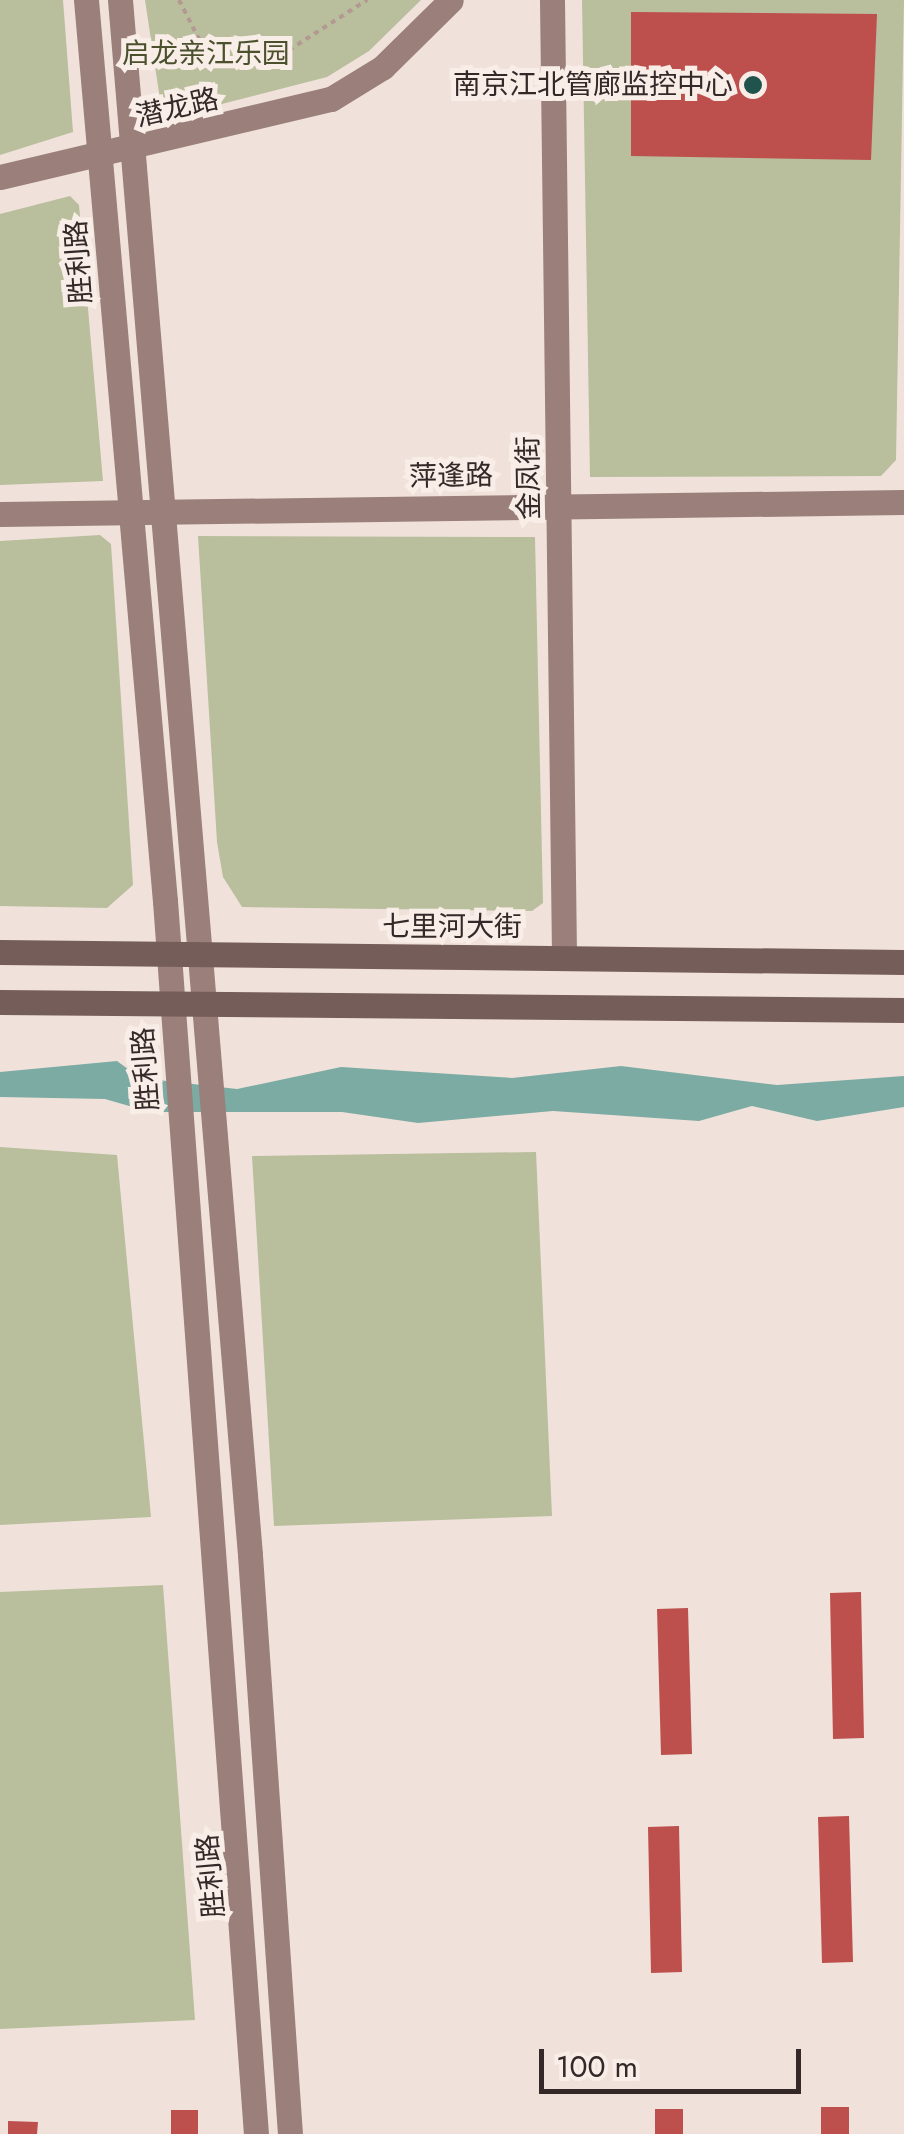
<!DOCTYPE html>
<html>
<head>
<meta charset="utf-8">
<style>
  body { margin:0 }
  #map { position:relative; width:904px; height:2134px; overflow:hidden; background:#f0e2db; font-family:Jost,"Noto Sans SC",sans-serif }
  div>[style] { position:absolute }
  [style*='--x'] { left:calc(var(--x)*1px); top:calc(var(--y)*1px); width:calc(var(--w)*1px); rotate:calc(var(--a)*1deg) }
  .green>* { inset:0; background:#b9be9c }
  .water>* { inset:0; background:#7caba3 }
  .building>* { inset:0; background:#bd4f4c }
  .path>* { height:4px; margin-top:-2px; transform-origin:0; background:repeating-linear-gradient(90deg,#b39992 0 5px,transparent 0 10px) }
  .secondary>* { height:25px; margin:-12.5px; padding:0 12.5px; transform-origin:12.5px; border-radius:12.5px; background:#9a7f7a }
  .primary>* { height:25px; margin:-12.5px; padding:0 12.5px; transform-origin:12.5px; border-radius:12.5px; background:#755d5a }
  .dots>* { width:28px; height:28px; translate:-50% -50%; box-sizing:border-box; border:5px solid #f8ede7; border-radius:50% }
  span { translate:-50% -50%; white-space:nowrap; text-align:center; line-height:1.15; -webkit-text-stroke:10px #f8ede7; paint-order:stroke }
  .park-label { font-size:28px; color:#4b512d }
  .poi-label { font-size:28px; color:#342928 }
  .right { translate:-100% -50%; text-align:right }
  .street-label { font-size:28px; color:#342928 }
  .scale { position:absolute; left:539px; top:2049px; width:262px; height:45px; box-sizing:border-box; border:5px solid #342928; border-top:0; padding-left:12px; font-size:30px; line-height:35px; white-space:nowrap; color:#342928; -webkit-text-stroke:8px #f8ede7; paint-order:stroke }
</style>
</head>
<body>
<div id="map">
  <div class="green">
    <div style="clip-path:polygon(0 0,63px 0,73px 132px,0 155px)"></div>
    <div style="clip-path:polygon(145px 0,421px 0,369px 51px,327px 77px,163px 119px)"></div>
    <div style="clip-path:polygon(582px 0,904px 0,896px 460px,881px 476px,590px 477px)"></div>
    <div style="clip-path:polygon(70px 196px,79px 205px,103px 481px,0 485px,0 214px)"></div>
    <div style="clip-path:polygon(100px 535px,111px 544px,133px 885px,107px 908px,0 906px,0 541px)"></div>
    <div style="clip-path:polygon(198px 536px,535px 537px,543px 903px,532px 911px,242px 907px,223px 877px,217px 842px)"></div>
    <div style="clip-path:polygon(0 1147px,117px 1155px,151px 1517px,0 1525px)"></div>
    <div style="clip-path:polygon(536px 1152px,552px 1516px,274px 1526px,252px 1156px)"></div>
    <div style="clip-path:polygon(163px 1585px,195px 2020px,0 2029px,0 1592px)"></div>
  </div>
  <div class="water">
    <div style="clip-path:polygon(117px 1061px,140px 1078px,237px 1089px,341px 1067px,512px 1078px,621px 1066px,777px 1085px,904px 1076px,904px 1107px,817px 1121px,752px 1106px,699px 1121px,553px 1111px,418px 1123px,342px 1112px,150px 1112px,105px 1099px,0 1097px,0 1072px)"></div>
  </div>
  <div class="building">
    <div style="clip-path:polygon(631px 12px,877px 14px,871px 160px,631px 156px)"></div>
    <div style="clip-path:polygon(861px 1592px,864px 1738px,833px 1739px,830px 1593px)"></div>
    <div style="clip-path:polygon(688px 1608px,692px 1754px,661px 1755px,657px 1609px)"></div>
    <div style="clip-path:polygon(849px 1816px,853px 1962px,822px 1963px,818px 1817px)"></div>
    <div style="clip-path:polygon(679px 1826px,682px 1972px,651px 1973px,648px 1827px)"></div>
    <div style="clip-path:polygon(821px 2107px,849px 2107px,849px 2134px,821px 2134px)"></div>
    <div style="clip-path:polygon(655px 2109px,683px 2109px,683px 2134px,655px 2134px)"></div>
    <div style="clip-path:polygon(171px 2110px,198px 2110px,198px 2134px,171px 2134px)"></div>
    <div style="clip-path:polygon(8px 2121px,38px 2122px,37px 2134px,8px 2134px)"></div>
  </div>
  <div class="path">
    <div style="--x:179;--y:0;--w:44;--a:62.9"></div>
    <div style="--x:199;--y:39;--w:35;--a:37"></div>
    <div style="--x:215;--y:63;--w:75;--a:-10"></div>
    <div style="--x:289;--y:50;--w:93;--a:-32.7"></div>
  </div>
  <div class="secondary">
    <div style="--x:86;--y:0;--w:904;--a:84.99"></div>
    <div style="--x:165;--y:901;--w:1236;--a:85.78"></div>
    <div style="--x:120;--y:0;--w:1560;--a:85.22"></div>
    <div style="--x:250;--y:1555;--w:580;--a:86.05"></div>
    <div style="--x:552;--y:0;--w:956;--a:89.28"></div>
    <div style="--x:0;--y:177;--w:340;--a:-13.3"></div>
    <div style="--x:331;--y:99;--w:61;--a:-31.6"></div>
    <div style="--x:383;--y:67;--w:95;--a:-44.6"></div>
    <div style="--x:0;--y:514;--w:904;--a:-0.76"></div>
  </div>
  <div class="primary">
    <div style="--x:0;--y:952;--w:904;--a:0.63"></div>
    <div style="--x:0;--y:1002;--w:904;--a:0.51"></div>
  </div>
  <div class="dots">
    <div style="left:753px;top:85px;background:#20534b"></div>
  </div>
  <div class="park-label">
    <span style="left:206px;top:54px">启龙亲江乐园</span>
  </div>
  <div class="poi-label">
    <span class="right" style="left:733px;top:85px">南京江北管廊监控中心</span>
  </div>
  <div class="street-label">
    <span style="left:177px;top:108px;rotate:-13deg">潜龙路</span>
    <span style="left:79px;top:262px;rotate:-94deg">胜利路</span>
    <span style="left:451px;top:476px;rotate:-1deg">萍逢路</span>
    <span style="left:529px;top:478px;rotate:-91deg">金凤街</span>
    <span style="left:452px;top:927px">七里河大街</span>
    <span style="left:146px;top:1069px;rotate:-94deg">胜利路</span>
    <span style="left:211px;top:1876px;rotate:-95deg">胜利路</span>
  </div>
  <div class="scale">100 m</div>
</div>
</body>
</html>
